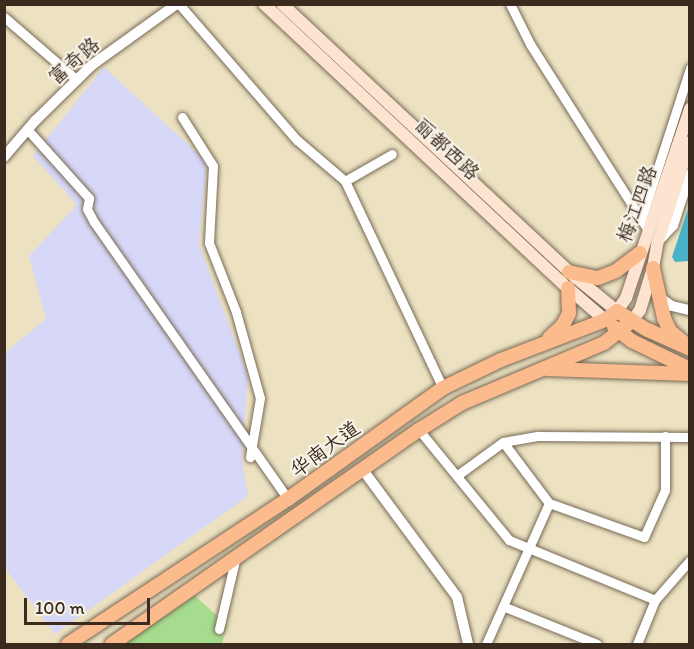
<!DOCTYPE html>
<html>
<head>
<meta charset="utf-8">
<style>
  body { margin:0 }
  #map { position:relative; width:694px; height:649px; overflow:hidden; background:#ece2c1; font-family:Itim,"LXGW WenKai TC",sans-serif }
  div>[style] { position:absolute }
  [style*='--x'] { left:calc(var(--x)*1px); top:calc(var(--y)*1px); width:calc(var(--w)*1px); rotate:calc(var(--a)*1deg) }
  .built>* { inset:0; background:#d7d7f8 }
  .green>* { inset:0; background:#a6dc8d }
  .water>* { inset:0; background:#49b1c8 }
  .roads { filter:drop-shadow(0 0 2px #796a57) drop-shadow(0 0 2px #796a57) }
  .minor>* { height:9px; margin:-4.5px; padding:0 4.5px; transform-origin:4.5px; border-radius:4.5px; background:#fff }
  .tertiary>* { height:10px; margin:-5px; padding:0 5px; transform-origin:5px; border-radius:5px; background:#fff }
  .secondary>* { height:12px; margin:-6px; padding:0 6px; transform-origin:6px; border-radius:6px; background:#fde4d1 }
  .primary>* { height:14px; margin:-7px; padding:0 7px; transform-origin:7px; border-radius:7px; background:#fbbb8d }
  span { translate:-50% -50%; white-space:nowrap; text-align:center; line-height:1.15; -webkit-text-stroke:4.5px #f7f3e8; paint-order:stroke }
  .street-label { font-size:20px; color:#3b2a1e }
  .frame { position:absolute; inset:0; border:6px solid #3b2a1e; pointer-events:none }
  .scale { position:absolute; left:24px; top:598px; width:126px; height:27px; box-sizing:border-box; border:3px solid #3b2a1e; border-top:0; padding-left:8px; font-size:18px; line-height:21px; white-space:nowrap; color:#3b2a1e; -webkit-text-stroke:4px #f7f3e8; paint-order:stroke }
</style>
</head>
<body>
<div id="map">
  <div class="built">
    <div style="clip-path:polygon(104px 67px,207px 162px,199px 244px,248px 376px,242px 459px,248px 496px,55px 634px,5px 568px,5px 353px,46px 319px,29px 256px,77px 205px,33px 156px)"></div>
  </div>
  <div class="green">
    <div style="clip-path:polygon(192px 593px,227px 625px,222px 644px,123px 644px)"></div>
  </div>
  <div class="water">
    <div style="clip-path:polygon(688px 209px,689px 261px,675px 262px,672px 257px)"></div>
  </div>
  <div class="roads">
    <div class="minor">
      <div style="--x:179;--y:4;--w:180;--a:49.1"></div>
      <div style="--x:297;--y:140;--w:63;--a:40.5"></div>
      <div style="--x:345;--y:181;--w:229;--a:64.7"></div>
      <div style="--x:510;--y:4;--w:45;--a:63.4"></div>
      <div style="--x:530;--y:44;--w:220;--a:57.6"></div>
      <div style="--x:4;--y:17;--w:96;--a:40.8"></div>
      <div style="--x:182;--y:117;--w:58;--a:57.7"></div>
      <div style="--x:213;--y:166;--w:77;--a:93"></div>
      <div style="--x:209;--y:243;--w:74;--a:68.6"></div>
      <div style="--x:236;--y:312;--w:89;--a:74.4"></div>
      <div style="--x:260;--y:398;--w:60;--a:99.6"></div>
      <div style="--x:27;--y:129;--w:93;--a:48.1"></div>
      <div style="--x:89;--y:198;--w:11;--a:100"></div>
      <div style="--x:87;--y:209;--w:15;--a:62"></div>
      <div style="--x:94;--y:222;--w:338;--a:55"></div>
      <div style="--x:345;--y:181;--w:54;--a:-29.9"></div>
      <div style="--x:641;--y:220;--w:160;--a:-72.1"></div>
      <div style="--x:660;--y:239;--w:19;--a:-47"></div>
      <div style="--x:673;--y:225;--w:55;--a:-71.9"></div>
      <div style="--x:419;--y:430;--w:142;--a:50.7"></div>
      <div style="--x:509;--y:540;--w:158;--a:22.3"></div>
      <div style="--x:503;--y:442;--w:76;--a:53"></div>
      <div style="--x:549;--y:503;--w:101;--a:19.7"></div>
      <div style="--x:644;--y:537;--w:51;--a:-65.9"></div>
      <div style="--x:665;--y:490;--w:54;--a:-90"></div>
      <div style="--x:459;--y:474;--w:54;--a:-36"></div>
      <div style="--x:503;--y:442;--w:36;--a:-10"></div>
      <div style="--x:538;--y:436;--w:152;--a:0.4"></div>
      <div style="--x:505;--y:607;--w:99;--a:21.9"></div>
      <div style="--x:219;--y:629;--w:71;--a:-76.9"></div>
      <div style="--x:486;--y:644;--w:154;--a:-65.9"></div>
      <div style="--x:637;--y:644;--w:48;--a:-67.8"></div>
      <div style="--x:655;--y:600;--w:53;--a:-48.8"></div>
    </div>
    <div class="tertiary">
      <div style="--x:4;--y:157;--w:48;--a:-49.3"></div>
      <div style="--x:35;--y:121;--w:80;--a:-44.5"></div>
      <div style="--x:92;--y:65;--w:105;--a:-35.7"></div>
      <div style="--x:660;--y:298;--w:14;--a:34"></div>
      <div style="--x:672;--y:306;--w:18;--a:13"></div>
      <div style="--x:363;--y:470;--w:158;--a:53.5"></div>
      <div style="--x:457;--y:597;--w:48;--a:76.8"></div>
    </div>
    <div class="secondary">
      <div style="--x:264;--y:4;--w:416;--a:43.1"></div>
      <div style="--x:568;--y:288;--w:49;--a:40.9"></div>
      <div style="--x:282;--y:4;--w:393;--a:43"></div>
      <div style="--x:569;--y:272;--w:62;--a:39.1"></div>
      <div style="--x:617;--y:311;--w:16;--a:-55"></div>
      <div style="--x:626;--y:298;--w:200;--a:-71.3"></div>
      <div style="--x:632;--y:321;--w:14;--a:-54"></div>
      <div style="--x:640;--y:310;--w:44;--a:-72.8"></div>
      <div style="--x:653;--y:268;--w:27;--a:-80"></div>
      <div style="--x:658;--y:241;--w:104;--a:-72.1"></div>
    </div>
    <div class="primary">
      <div style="--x:653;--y:268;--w:51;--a:77.6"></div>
      <div style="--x:664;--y:318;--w:14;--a:65"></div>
      <div style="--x:670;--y:331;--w:17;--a:40"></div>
      <div style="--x:569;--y:272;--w:30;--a:12"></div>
      <div style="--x:598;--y:278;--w:19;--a:-21"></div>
      <div style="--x:616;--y:271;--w:30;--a:-37"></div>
      <div style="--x:614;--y:327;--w:23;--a:38"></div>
      <div style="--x:632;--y:341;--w:64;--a:25.8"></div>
      <div style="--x:549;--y:338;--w:19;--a:-43"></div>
      <div style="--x:563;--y:325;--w:13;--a:-63"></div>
      <div style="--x:569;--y:313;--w:25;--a:-92"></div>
      <div style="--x:547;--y:369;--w:143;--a:2"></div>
      <div style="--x:68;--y:644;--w:263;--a:-33.4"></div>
      <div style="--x:288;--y:499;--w:191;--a:-35.6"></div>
      <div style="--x:443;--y:388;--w:64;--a:-25.8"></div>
      <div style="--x:501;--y:360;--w:111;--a:-21"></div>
      <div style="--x:605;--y:320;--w:15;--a:-37"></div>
      <div style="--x:617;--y:311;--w:36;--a:32"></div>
      <div style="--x:648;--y:330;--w:46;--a:24.3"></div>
      <div style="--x:112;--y:644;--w:374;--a:-34.9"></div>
      <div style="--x:419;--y:430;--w:51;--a:-32.1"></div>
      <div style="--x:462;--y:403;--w:154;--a:-22.9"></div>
      <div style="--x:604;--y:343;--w:36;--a:-38"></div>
    </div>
  </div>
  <div class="street-label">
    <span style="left:74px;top:61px;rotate:-41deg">富奇路</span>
    <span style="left:447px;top:149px;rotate:43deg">丽都西路</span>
    <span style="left:637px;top:204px;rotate:-70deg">梅江四路</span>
    <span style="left:325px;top:449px;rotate:-36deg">华南大道</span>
  </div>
  <div class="frame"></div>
  <div class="scale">100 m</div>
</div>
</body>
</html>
